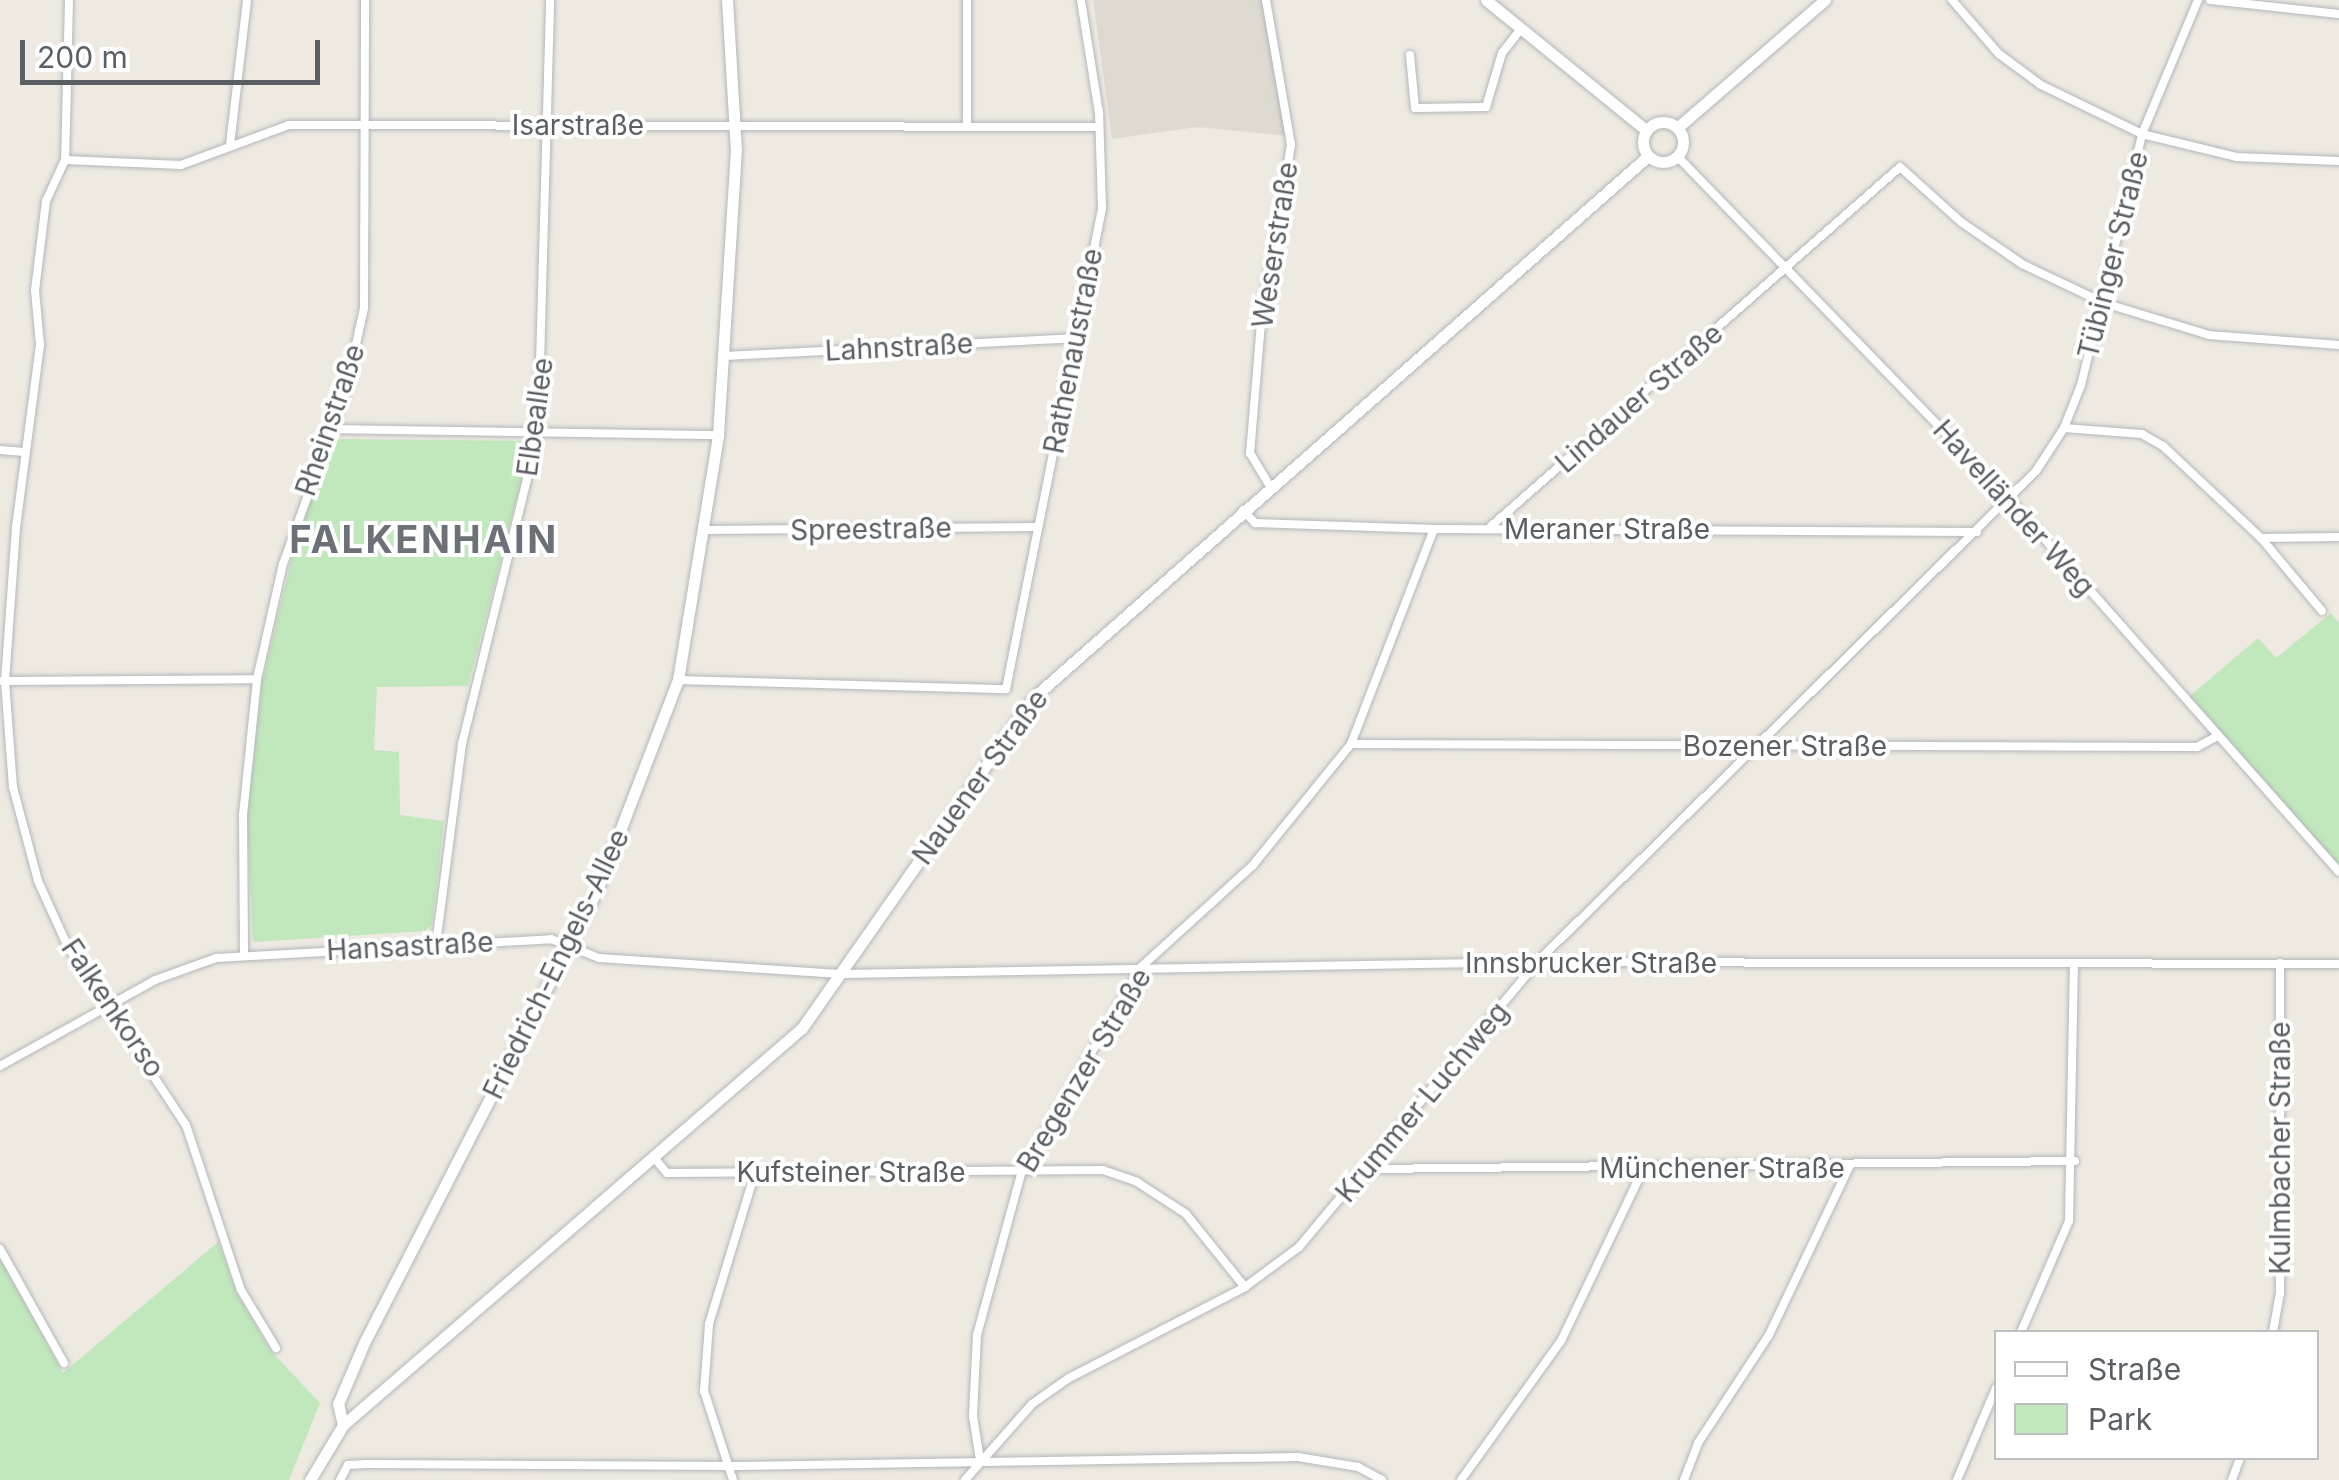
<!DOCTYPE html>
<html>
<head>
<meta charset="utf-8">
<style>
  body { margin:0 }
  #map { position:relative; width:2339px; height:1480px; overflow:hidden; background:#eeeae2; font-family:Inter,sans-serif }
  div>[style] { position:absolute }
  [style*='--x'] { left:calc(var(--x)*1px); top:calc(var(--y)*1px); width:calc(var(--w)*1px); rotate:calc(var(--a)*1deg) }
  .education>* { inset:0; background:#ded9d1 }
  .green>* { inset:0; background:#c1e7bc }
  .roads { filter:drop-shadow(0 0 2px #b3b6ba) drop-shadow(0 0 2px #b3b6ba) }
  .street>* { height:8px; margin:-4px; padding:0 4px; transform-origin:4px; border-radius:4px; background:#fff }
  .secondary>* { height:11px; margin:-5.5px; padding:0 5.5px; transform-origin:5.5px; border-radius:5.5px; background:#fff }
  .secondary>.ring { margin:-5.5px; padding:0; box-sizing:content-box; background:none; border:11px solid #fff; border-radius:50% }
  span { translate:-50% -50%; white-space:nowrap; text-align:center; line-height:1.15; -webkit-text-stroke:8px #fff; paint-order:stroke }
  .street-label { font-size:28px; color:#5a5f64 }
  .district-label { font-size:38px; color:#6b7176; font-weight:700; letter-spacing:2.5px }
  .legend { position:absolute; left:1994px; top:1330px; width:325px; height:130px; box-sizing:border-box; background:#fff; border:2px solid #bdbfc1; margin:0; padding:12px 18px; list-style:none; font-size:30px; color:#5a5f64 }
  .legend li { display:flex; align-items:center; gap:20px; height:50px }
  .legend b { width:50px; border:2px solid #bdbfc1 }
  .scale { position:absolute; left:20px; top:40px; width:300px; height:45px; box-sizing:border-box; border:5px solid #5a5f64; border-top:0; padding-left:12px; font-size:30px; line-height:35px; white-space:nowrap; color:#5a5f64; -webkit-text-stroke:8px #fff; paint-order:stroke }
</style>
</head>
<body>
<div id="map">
  <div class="education">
    <div style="clip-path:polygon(1093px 0,1265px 0,1289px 136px,1197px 127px,1112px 139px)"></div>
  </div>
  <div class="green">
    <div style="clip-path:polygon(339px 439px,525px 441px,528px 454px,468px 686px,377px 687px,374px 750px,399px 752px,400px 815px,444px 821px,432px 924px,425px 931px,253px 942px,247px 815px,262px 683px,301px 520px,330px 443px)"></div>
    <div style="clip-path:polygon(2331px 613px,2339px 623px,2339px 872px,2185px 700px,2258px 638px,2276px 658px)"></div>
    <div style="clip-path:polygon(218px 1242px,237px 1294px,271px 1351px,320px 1403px,289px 1480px,0 1480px,0 1258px,63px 1373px)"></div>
  </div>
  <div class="roads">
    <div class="street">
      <div style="--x:69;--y:0;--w:160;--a:91.4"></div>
      <div style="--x:65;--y:160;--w:45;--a:114.9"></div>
      <div style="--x:46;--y:201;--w:90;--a:97"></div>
      <div style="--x:35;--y:290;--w:55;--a:84.8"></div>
      <div style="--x:40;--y:345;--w:185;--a:97.5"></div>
      <div style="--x:16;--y:528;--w:153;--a:94.1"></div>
      <div style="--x:5;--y:681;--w:106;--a:85.7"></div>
      <div style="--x:13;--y:787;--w:97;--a:75.1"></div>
      <div style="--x:38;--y:881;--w:72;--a:65.6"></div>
      <div style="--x:68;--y:947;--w:214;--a:56.5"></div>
      <div style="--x:186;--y:1125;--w:174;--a:71.6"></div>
      <div style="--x:241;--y:1290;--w:68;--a:58.9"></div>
      <div style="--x:1266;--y:0;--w:147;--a:80.2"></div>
      <div style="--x:1291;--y:145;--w:169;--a:99.9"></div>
      <div style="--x:1262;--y:311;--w:143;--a:94.8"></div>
      <div style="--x:1250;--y:453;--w:39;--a:59"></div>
      <div style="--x:1952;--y:0;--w:72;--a:49"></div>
      <div style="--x:1999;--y:54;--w:52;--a:36.4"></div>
      <div style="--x:2041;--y:85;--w:112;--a:25.9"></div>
      <div style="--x:2142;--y:134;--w:97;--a:13.7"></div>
      <div style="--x:2236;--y:157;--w:103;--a:2.2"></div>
      <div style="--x:2210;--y:0;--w:130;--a:6.2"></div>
      <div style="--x:1410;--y:55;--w:53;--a:84.6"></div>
      <div style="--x:1415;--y:108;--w:71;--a:-0.8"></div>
      <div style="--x:1486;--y:107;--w:56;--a:-73.5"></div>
      <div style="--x:1502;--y:53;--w:28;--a:-52"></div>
      <div style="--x:967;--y:126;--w:126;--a:-90"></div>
      <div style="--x:230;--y:145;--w:146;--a:-83.3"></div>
      <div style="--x:1677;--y:156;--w:480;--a:45.9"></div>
      <div style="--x:2011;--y:501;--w:495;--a:48.5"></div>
      <div style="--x:65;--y:160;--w:116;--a:2.5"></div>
      <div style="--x:181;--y:165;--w:115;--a:-20.3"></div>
      <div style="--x:289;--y:125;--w:809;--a:0.14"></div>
      <div style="--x:724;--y:356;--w:351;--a:-2.9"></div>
      <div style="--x:2064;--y:428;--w:78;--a:4.4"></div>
      <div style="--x:2142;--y:434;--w:24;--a:30"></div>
      <div style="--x:2163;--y:446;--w:134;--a:43.2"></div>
      <div style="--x:2261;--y:538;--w:95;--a:50.1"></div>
      <div style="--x:331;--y:429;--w:387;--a:0.9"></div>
      <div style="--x:0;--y:450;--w:24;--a:5"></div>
      <div style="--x:1243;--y:510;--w:18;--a:47"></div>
      <div style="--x:1255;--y:523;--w:179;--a:1.9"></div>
      <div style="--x:1434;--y:529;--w:543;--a:0.32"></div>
      <div style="--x:1489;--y:528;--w:547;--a:-41.29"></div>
      <div style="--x:1900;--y:167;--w:82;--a:42"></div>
      <div style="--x:1961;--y:222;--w:74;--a:34.5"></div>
      <div style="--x:2022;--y:264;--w:91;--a:25.4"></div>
      <div style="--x:2104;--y:303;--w:110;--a:16.9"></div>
      <div style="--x:2209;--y:335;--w:130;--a:4.4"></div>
      <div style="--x:705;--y:530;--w:333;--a:-0.5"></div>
      <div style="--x:2261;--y:538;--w:78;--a:-0.7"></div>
      <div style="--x:678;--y:680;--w:328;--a:1.6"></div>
      <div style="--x:1006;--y:689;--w:491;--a:-78.7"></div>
      <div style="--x:1102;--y:207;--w:94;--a:-91.8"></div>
      <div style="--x:1099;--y:113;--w:114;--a:-99.1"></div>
      <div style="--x:2;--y:681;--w:255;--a:-0.4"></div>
      <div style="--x:1351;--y:744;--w:846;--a:0.2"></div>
      <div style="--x:2197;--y:747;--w:21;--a:-28"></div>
      <div style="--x:436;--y:944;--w:202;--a:-82.6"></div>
      <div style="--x:462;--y:744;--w:318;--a:-76.2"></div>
      <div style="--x:538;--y:435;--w:435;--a:-88.4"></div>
      <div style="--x:244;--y:954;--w:139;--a:-90.4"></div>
      <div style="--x:243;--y:815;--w:137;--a:-84.1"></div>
      <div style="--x:257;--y:679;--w:118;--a:-77.3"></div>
      <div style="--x:283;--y:564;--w:185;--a:-70.1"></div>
      <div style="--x:346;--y:390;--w:84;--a:-77.6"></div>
      <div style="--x:364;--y:308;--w:308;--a:-89.8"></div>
      <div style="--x:0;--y:1066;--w:177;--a:-29"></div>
      <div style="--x:155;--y:980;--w:65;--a:-19.8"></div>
      <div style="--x:216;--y:958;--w:336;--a:-3.2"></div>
      <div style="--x:551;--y:939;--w:52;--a:21.6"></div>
      <div style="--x:599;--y:958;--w:245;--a:3.8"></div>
      <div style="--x:843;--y:974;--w:694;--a:-0.99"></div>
      <div style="--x:1537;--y:962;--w:802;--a:0.14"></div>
      <div style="--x:656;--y:1160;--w:17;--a:50"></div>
      <div style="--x:667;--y:1173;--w:436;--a:-0.4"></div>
      <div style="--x:1103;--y:1170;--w:36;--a:19"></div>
      <div style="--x:1137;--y:1182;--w:59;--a:33.1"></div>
      <div style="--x:1186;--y:1214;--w:94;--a:51.1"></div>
      <div style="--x:1370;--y:1169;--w:705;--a:-0.65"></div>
      <div style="--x:0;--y:1249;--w:131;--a:60.7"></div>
      <div style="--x:2021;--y:1332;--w:121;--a:-66.6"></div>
      <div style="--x:2069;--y:1221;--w:256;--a:-88.9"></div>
      <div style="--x:2273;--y:1332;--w:39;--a:-80"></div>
      <div style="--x:2280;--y:1294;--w:331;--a:-90"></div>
      <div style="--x:980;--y:1460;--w:45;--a:-99"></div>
      <div style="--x:973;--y:1416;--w:81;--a:-87.2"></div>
      <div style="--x:977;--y:1335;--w:170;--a:-74.7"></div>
      <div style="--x:1022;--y:1171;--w:236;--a:-59.7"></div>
      <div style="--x:1141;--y:967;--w:151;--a:-42.3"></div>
      <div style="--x:1253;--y:865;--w:156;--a:-51"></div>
      <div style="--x:1351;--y:744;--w:230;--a:-68.9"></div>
      <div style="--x:340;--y:1480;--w:17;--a:-62"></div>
      <div style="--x:348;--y:1465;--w:19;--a:-3"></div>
      <div style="--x:367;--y:1464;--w:372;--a:0.3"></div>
      <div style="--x:739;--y:1466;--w:559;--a:-0.92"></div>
      <div style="--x:1298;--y:1457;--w:61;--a:9.5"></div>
      <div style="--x:1358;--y:1467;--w:27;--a:28"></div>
      <div style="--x:733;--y:1480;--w:94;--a:-108"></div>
      <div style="--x:704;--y:1391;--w:67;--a:-85.7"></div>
      <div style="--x:709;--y:1324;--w:158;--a:-73.1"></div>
      <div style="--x:965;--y:1480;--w:101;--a:-48.6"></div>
      <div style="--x:1032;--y:1404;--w:45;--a:-35.1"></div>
      <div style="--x:1069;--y:1378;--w:198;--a:-27.3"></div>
      <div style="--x:1245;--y:1287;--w:67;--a:-36.5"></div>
      <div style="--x:1299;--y:1247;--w:371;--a:-50.1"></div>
      <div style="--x:1537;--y:962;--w:700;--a:-44.54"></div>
      <div style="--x:2036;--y:471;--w:51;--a:-56.9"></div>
      <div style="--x:2064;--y:428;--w:46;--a:-68.4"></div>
      <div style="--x:2081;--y:385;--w:258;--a:-76.3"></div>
      <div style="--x:2142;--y:134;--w:145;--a:-67.3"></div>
      <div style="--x:1461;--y:1480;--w:171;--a:-54.3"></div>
      <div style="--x:1561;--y:1341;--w:192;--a:-64.4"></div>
      <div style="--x:1684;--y:1480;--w:40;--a:-69"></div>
      <div style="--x:1698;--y:1443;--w:129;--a:-56.7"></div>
      <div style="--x:1769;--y:1335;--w:186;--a:-64.5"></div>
      <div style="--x:1957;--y:1480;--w:100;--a:-67"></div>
      <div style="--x:2232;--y:1480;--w:23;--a:-70"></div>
    </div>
    <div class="secondary">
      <div style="--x:1486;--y:0;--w:206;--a:39.1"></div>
      <div class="ring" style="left:1643px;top:122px;width:29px;height:29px"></div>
      <div style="--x:1677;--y:128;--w:196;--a:-40.9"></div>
      <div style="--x:343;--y:1425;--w:22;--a:-103"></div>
      <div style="--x:338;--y:1404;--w:66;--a:-66.9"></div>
      <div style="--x:364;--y:1343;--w:512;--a:-62.78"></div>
      <div style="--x:598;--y:888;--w:223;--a:-69"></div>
      <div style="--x:678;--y:680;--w:248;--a:-80.7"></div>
      <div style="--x:718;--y:435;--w:285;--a:-86.4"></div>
      <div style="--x:736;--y:151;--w:151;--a:-93.4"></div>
      <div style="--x:310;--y:1480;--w:64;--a:-59"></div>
      <div style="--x:343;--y:1425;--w:607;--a:-40.86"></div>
      <div style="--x:802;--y:1028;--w:404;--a:-55"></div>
      <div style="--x:1034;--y:697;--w:818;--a:-41.38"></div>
    </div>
  </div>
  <div class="street-label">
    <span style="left:578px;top:125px">Isarstraße</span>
    <span style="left:1275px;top:245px;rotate:-81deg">Weserstraße</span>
    <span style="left:2113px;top:255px;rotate:-76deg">Tübinger Straße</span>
    <span style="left:899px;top:347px;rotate:-3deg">Lahnstraße</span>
    <span style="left:1073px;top:351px;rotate:-79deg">Rathenaustraße</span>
    <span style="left:1639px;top:398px;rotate:-41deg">Lindauer Straße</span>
    <span style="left:535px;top:417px;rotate:-82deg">Elbeallee</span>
    <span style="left:330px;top:420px;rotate:-71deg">Rheinstraße</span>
    <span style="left:2014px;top:508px;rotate:48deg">Havelländer Weg</span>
    <span style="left:871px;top:529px;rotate:-1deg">Spreestraße</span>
    <span style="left:1607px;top:529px">Meraner Straße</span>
    <span style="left:1785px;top:746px">Bozener Straße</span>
    <span style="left:980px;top:777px;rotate:-54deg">Nauener Straße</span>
    <span style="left:410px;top:946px;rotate:-3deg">Hansastraße</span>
    <span style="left:1591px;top:963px">Innsbrucker Straße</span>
    <span style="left:556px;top:964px;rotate:-64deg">Friedrich-Engels-Allee</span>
    <span style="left:113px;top:1008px;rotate:56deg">Falkenkorso</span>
    <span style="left:1084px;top:1070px;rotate:-59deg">Bregenzer Straße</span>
    <span style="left:1422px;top:1102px;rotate:-50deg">Krummer Luchweg</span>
    <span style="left:2280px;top:1148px;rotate:-90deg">Kulmbacher Straße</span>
    <span style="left:1722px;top:1168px">Münchener Straße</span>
    <span style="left:851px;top:1172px">Kufsteiner Straße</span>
  </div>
  <div class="district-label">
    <span style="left:424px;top:540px">FALKENHAIN</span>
  </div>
  <ul class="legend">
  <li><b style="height:12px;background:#fff"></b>Straße</li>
  <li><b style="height:28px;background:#c1e7bc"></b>Park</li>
  </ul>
  <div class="scale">200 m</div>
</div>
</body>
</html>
